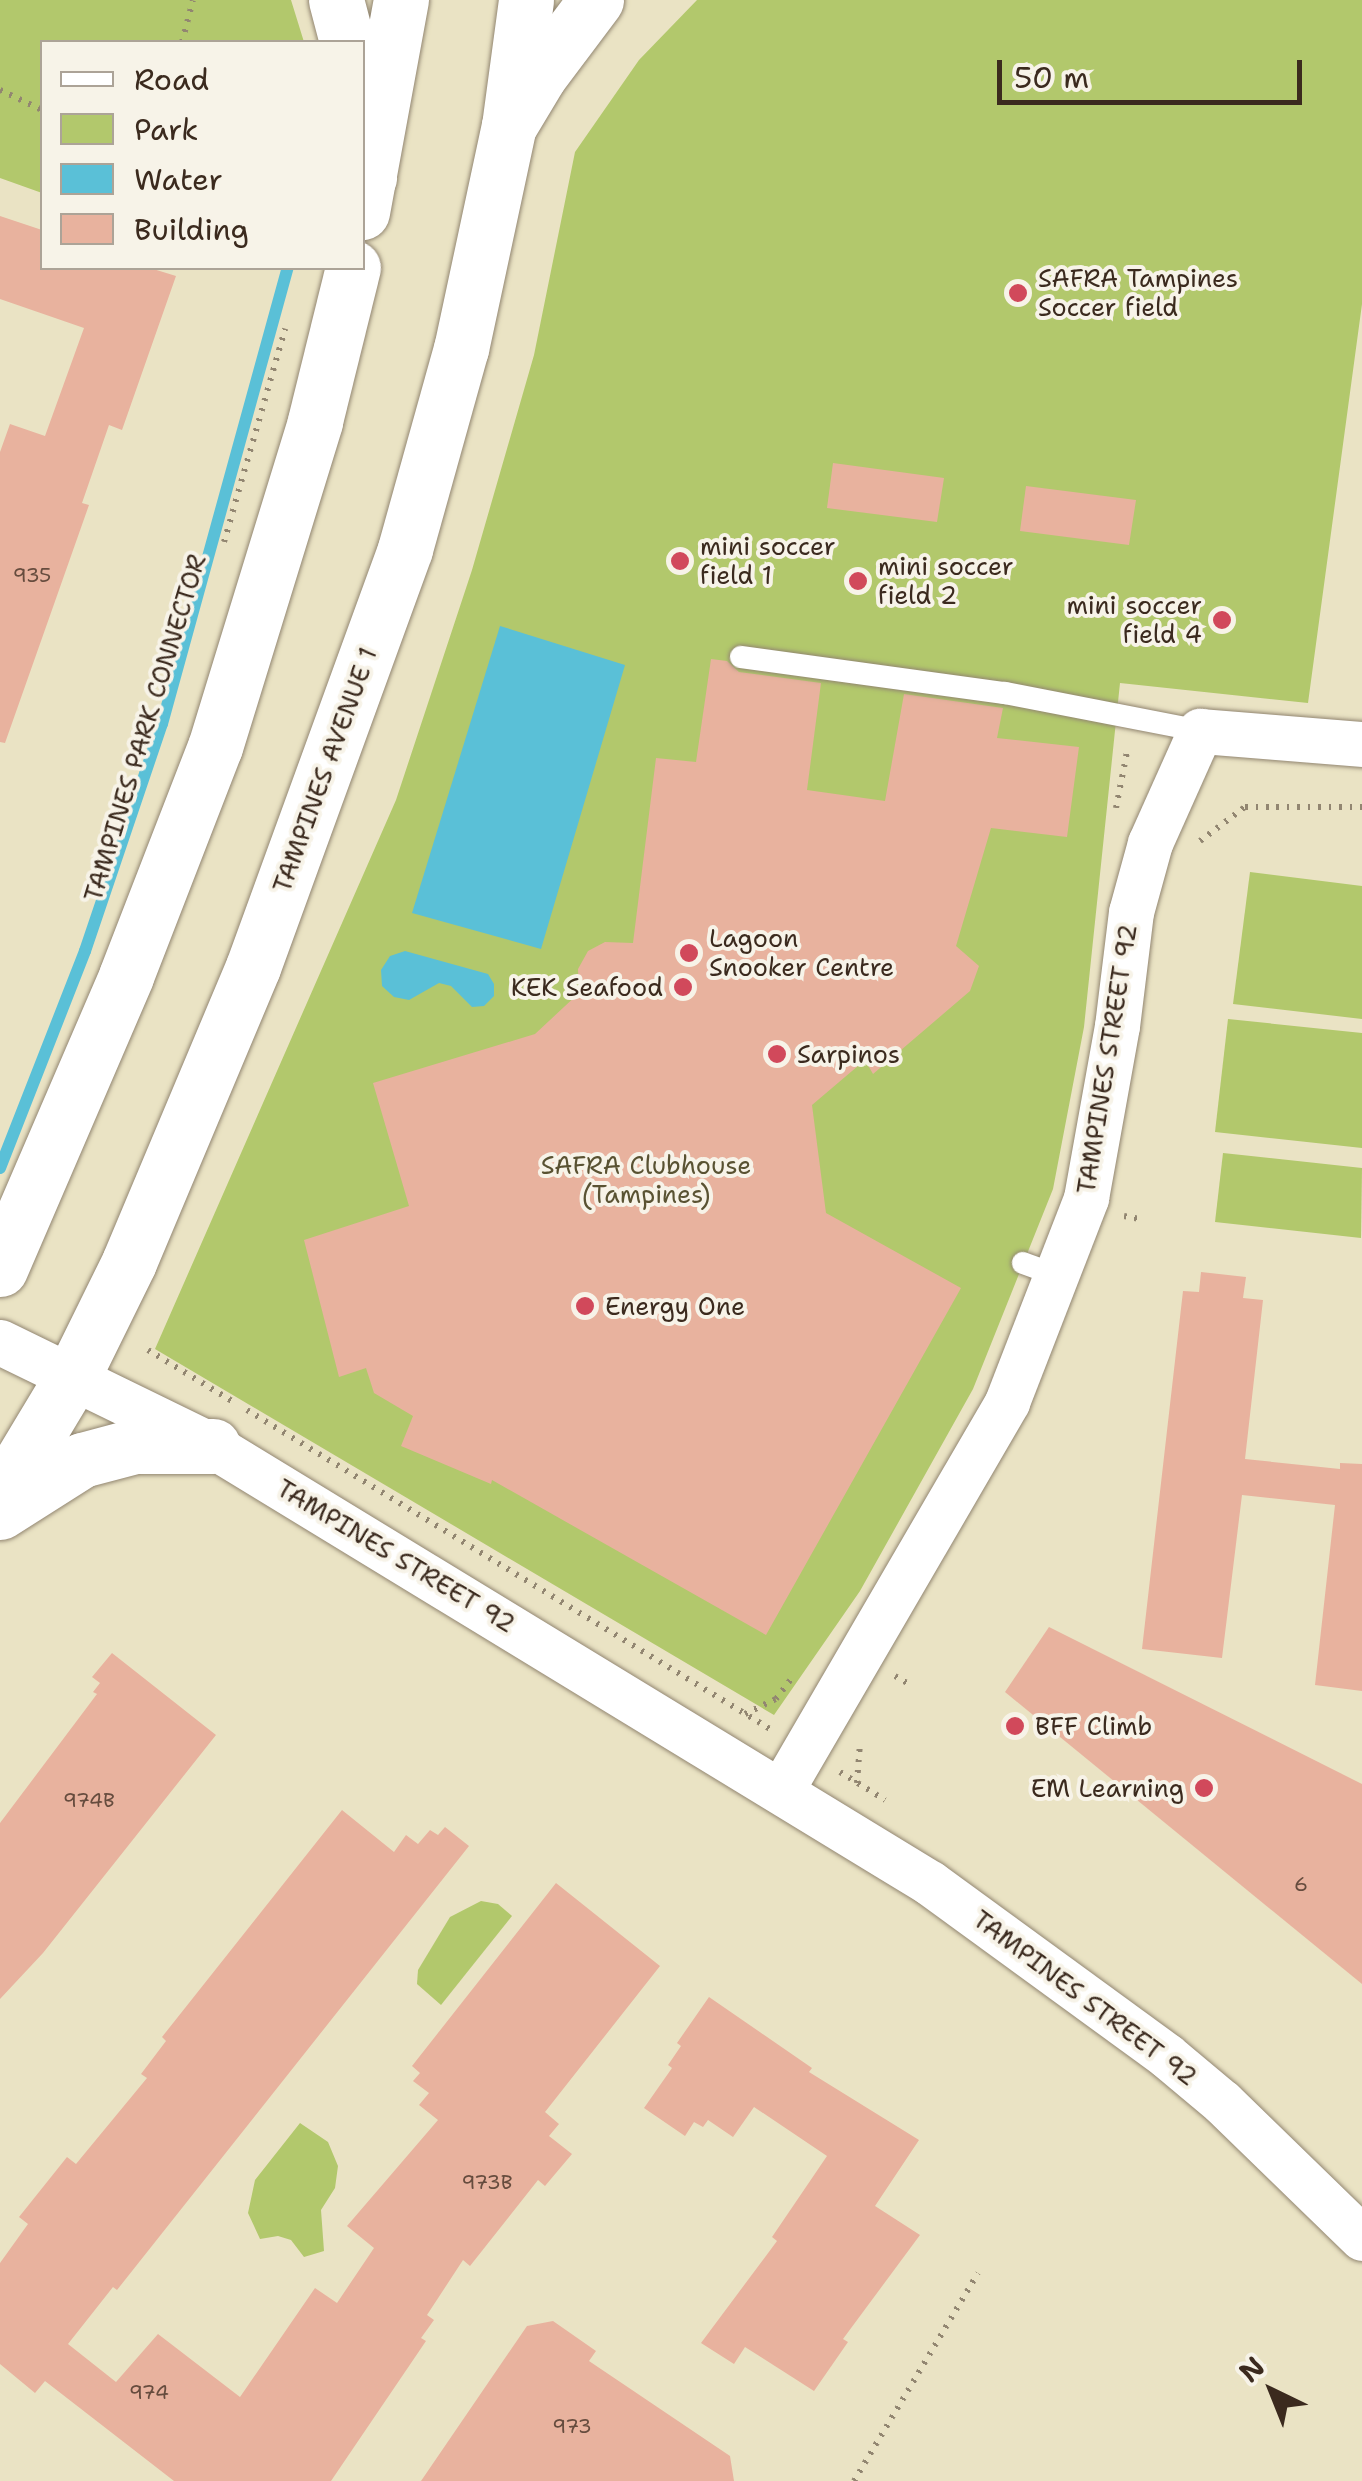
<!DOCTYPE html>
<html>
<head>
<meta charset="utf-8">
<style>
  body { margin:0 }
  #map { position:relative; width:1362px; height:2481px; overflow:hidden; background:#eae3c4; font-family:"Shantell Sans",sans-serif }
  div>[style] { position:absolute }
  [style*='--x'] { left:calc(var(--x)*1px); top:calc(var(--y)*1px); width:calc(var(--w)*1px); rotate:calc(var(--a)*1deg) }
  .green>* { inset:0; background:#b2c86c }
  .water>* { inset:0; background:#5ac0d7 }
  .stream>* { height:12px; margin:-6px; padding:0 6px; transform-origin:6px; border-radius:6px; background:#5ac0d7 }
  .building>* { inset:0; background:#e8b29e }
  .path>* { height:6px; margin-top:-3px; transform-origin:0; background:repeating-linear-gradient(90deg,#928671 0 2.5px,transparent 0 10.5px) }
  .roads { filter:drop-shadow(0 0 2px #928671) drop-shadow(0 0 2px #928671) }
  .service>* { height:22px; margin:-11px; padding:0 11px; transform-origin:11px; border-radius:11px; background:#fff }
  .minor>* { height:45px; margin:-22.5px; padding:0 22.5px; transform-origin:22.5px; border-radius:22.5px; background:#fff }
  .secondary>* { height:55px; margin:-27.5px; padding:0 27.5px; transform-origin:27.5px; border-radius:27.5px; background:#fff }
  .primary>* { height:55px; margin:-27.5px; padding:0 27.5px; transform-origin:27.5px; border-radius:27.5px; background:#fff }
  .dots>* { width:28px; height:28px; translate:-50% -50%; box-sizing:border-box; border:5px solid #f7f3e8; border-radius:50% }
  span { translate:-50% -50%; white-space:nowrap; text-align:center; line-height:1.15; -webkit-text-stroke:8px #f7f3e8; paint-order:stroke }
  .number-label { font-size:20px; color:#664c3e }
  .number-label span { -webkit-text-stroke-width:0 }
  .poi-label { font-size:25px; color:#3b2a1e }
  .left { translate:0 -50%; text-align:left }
  .right { translate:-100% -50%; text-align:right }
  .street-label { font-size:25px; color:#3b2a1e }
  .park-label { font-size:25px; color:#595232 }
  .legend { position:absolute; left:40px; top:40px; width:325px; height:230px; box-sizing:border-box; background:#f7f3e8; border:2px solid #aca397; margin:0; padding:12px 18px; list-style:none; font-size:30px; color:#3b2a1e }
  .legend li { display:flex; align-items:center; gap:20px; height:50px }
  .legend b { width:50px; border:2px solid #aca397 }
  .north { position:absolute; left:1222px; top:2341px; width:100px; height:100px; -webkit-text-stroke:8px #f7f3e8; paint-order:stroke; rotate:317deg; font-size:28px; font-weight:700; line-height:40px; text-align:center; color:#3b2a1e }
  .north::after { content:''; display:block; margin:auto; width:35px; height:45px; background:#3b2a1e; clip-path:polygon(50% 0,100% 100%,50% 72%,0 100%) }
  .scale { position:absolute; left:997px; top:60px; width:305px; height:45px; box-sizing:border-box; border:5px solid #3b2a1e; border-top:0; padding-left:12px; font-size:30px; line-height:35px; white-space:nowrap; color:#3b2a1e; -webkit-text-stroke:8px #f7f3e8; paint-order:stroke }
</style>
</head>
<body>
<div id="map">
  <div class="green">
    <div style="clip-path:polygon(0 0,291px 0,304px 42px,42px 42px,42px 193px,0 178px)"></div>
    <div style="clip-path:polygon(697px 0,1362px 0,1362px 304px,1308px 703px,1120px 683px,1084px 1027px,1053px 1189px,973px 1389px,860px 1591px,774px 1715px,155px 1349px,396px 800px,472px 570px,534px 355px,575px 152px,639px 60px)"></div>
    <div style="clip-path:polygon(1250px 872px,1362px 886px,1362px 1019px,1233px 1004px)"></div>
    <div style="clip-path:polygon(1228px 1019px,1362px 1033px,1362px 1148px,1215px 1132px)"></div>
    <div style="clip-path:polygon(1223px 1153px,1362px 1168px,1361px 1238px,1215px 1222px)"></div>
    <div style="clip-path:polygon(481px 1901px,498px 1904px,512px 1916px,441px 2005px,417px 1984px,418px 1970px,450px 1917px)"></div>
    <div style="clip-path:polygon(300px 2123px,328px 2142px,338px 2166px,335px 2188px,321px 2210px,324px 2251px,304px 2257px,291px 2240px,278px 2236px,260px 2239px,248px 2213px,255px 2180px)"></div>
  </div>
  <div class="water">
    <div style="clip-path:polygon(500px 626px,625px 665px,541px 949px,412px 913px)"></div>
    <div style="clip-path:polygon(405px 951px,488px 974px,494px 984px,494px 996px,484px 1006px,472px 1007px,451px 986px,439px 983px,409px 1000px,394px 997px,382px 986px,381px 970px,390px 956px)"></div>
  </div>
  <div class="stream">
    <div style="--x:0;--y:1168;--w:233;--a:-68.6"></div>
    <div style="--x:85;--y:951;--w:240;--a:-71.3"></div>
    <div style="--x:162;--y:724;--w:473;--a:-74.6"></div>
  </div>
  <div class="building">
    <div style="clip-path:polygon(0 216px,42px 230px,42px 268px,150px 268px,176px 276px,122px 430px,109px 425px,82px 503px,89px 505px,5px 743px,0 742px,0 452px,10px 424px,45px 436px,84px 328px,0 299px)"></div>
    <div style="clip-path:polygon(833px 463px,944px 478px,937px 522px,827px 508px)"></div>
    <div style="clip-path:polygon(1026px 486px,1136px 500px,1129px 545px,1020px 531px)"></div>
    <div style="clip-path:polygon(711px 659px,727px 661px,739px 672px,821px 683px,807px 790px,885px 801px,904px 694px,1003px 708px,997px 738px,1079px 747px,1067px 837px,991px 828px,956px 946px,979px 966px,970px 991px,873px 1074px,865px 1060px,812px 1105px,826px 1213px,961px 1288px,766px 1635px,492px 1480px,491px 1484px,401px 1446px,413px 1416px,374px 1393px,366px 1368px,339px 1377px,304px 1240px,409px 1206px,373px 1083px,535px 1034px,579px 993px,578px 969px,588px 951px,605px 942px,633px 943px,656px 758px,696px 762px)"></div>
    <div style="clip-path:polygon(1201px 1272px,1246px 1277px,1243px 1298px,1263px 1300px,1245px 1459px,1340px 1469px,1340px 1463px,1362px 1464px,1362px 1691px,1315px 1685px,1335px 1505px,1242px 1495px,1222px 1658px,1142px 1649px,1183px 1291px,1199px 1292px)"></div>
    <div style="clip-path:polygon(1049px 1627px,1362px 1784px,1362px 1984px,1005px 1692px)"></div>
    <div style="clip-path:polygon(112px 1653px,216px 1735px,43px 1953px,0 1999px,0 1823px,97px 1694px,93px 1692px,100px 1683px,92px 1677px)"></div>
    <div style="clip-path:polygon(342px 1810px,394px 1852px,406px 1835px,418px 1844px,430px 1830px,438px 1835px,445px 1827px,469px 1846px,117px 2290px,113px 2287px,68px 2344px,116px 2382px,158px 2334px,240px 2397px,315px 2288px,337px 2303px,374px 2248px,347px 2226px,438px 2120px,419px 2105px,429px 2093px,413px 2081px,420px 2073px,412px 2066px,556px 1883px,660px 1966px,545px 2112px,559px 2124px,549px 2136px,572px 2154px,545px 2186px,538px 2180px,470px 2266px,463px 2260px,427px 2315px,434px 2320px,421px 2338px,426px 2341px,331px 2481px,174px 2481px,45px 2381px,35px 2393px,0 2364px,0 2263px,28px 2224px,19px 2217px,67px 2157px,76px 2164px,147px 2078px,141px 2074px,166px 2041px,162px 2037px)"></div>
    <div style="clip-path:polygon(709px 1997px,812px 2068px,809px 2072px,919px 2140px,875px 2206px,920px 2235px,843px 2339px,848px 2342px,814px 2391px,745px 2347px,734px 2364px,701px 2343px,777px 2241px,772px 2237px,827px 2156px,754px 2107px,733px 2137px,708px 2120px,703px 2127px,694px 2122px,685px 2136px,644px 2108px,672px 2068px,668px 2065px,681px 2046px,677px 2043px)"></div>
    <div style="clip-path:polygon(553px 2321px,596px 2351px,589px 2361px,730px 2456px,734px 2481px,421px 2481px,527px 2326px)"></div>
  </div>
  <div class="path">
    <div style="--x:182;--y:42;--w:43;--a:-75.3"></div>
    <div style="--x:0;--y:90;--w:47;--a:25.5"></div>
    <div style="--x:224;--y:542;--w:222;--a:-74"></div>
    <div style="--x:1116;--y:808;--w:62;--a:-78.9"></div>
    <div style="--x:1200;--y:841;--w:56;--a:-37.1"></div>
    <div style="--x:1245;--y:807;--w:117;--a:0"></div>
    <div style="--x:1124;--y:1216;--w:20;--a:11"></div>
    <div style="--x:148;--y:1350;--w:98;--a:31.3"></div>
    <div style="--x:247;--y:1410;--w:613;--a:31.38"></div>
    <div style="--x:895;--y:1676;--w:20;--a:30"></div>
    <div style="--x:745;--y:1714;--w:34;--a:-26"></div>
    <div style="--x:776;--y:1699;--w:31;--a:-53"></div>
    <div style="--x:840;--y:1772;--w:53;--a:31.9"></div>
    <div style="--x:857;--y:1783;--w:40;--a:-85.7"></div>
    <div style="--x:854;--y:2481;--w:242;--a:-59.2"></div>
  </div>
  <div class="roads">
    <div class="service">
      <div style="--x:741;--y:657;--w:266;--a:7.8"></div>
      <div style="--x:1005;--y:693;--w:199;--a:11"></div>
      <div style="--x:1023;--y:1263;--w:35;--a:20"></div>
    </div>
    <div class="minor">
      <div style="--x:0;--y:1342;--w:237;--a:26"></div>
      <div style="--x:213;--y:1446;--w:840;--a:31.36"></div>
      <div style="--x:930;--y:1883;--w:293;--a:36.1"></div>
      <div style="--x:1167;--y:2056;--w:72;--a:39.9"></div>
      <div style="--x:1222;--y:2102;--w:195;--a:44.2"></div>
      <div style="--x:782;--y:1789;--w:448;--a:-59.8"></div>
      <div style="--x:1007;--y:1402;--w:219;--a:-68.8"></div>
      <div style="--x:1086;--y:1198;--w:175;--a:-79.8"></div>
      <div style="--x:1117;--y:1026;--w:115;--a:-83"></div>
      <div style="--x:1131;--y:912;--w:72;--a:-74.6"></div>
      <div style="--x:1150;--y:843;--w:123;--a:-65.9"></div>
      <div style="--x:1200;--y:731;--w:163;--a:4.6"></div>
    </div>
    <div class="secondary">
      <div style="--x:362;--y:212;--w:216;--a:-79.6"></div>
      <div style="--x:0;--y:1269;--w:319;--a:-66.7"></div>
      <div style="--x:126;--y:976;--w:246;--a:-68.8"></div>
      <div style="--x:215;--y:747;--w:341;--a:-72.9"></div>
      <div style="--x:315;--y:421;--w:158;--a:-76.1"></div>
      <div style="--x:0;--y:1497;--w:144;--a:-59"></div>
      <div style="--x:74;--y:1374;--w:125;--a:-63.8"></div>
      <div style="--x:129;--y:1262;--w:320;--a:-67.2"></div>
      <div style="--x:253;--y:967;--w:445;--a:-70"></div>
      <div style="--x:405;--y:549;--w:208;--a:-74.4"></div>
      <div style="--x:461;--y:349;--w:228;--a:-77.9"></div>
      <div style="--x:509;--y:126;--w:127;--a:-82.3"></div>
      <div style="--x:0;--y:1512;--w:97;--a:-32.4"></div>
      <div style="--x:82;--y:1460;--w:55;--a:-14.8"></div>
      <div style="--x:135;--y:1446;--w:78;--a:0"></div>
    </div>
    <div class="primary">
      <div style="--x:336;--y:0;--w:43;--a:75.3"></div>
      <div style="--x:509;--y:126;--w:58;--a:-59"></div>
      <div style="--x:539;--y:76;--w:95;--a:-53.1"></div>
      <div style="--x:362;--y:135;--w:43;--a:80.5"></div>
    </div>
  </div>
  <div class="dots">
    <div style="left:1018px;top:293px;background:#d1495b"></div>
    <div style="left:680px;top:561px;background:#d1495b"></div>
    <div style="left:858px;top:581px;background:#d1495b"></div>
    <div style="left:1222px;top:620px;background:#d1495b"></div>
    <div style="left:689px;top:953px;background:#d1495b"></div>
    <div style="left:683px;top:987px;background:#d1495b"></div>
    <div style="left:777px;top:1054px;background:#d1495b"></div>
    <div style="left:585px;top:1306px;background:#d1495b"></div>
    <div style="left:1015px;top:1726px;background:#d1495b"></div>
    <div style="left:1204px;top:1788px;background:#d1495b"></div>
  </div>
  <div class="number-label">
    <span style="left:32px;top:575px">935</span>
    <span style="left:89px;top:1800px">974B</span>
    <span style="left:1301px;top:1884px">6</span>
    <span style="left:487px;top:2182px">973B</span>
    <span style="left:149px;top:2392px">974</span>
    <span style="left:572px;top:2426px">973</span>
  </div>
  <div class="poi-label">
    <span class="left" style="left:1038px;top:293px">SAFRA Tampines<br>Soccer field</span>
    <span class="left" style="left:700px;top:561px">mini soccer<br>field 1</span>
    <span class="left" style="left:878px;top:581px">mini soccer<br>field 2</span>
    <span class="right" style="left:1202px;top:620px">mini soccer<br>field 4</span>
    <span class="left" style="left:709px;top:953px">Lagoon<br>Snooker Centre</span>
    <span class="right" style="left:663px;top:987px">KEK Seafood</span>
    <span class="left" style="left:797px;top:1054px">Sarpinos</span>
    <span class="left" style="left:605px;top:1306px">Energy One</span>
    <span class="left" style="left:1035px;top:1726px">BFF Climb</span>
    <span class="right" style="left:1184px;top:1788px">EM Learning</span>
  </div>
  <div class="street-label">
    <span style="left:145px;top:728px;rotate:-73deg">TAMPINES PARK CONNECTOR</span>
    <span style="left:325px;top:770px;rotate:-70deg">TAMPINES AVENUE 1</span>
    <span style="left:1107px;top:1059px;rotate:-81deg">TAMPINES STREET 92</span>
    <span style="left:396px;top:1556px;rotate:31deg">TAMPINES STREET 92</span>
    <span style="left:1085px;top:1998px;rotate:37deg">TAMPINES STREET 92</span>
  </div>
  <div class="park-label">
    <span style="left:646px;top:1180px">SAFRA Clubhouse<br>(Tampines)</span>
  </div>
  <ul class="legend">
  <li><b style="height:12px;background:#fff"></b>Road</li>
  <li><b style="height:28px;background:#b2c86c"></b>Park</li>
  <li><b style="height:28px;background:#5ac0d7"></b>Water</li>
  <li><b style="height:28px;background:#e8b29e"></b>Building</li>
  </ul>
  <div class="north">N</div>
  <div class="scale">50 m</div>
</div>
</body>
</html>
